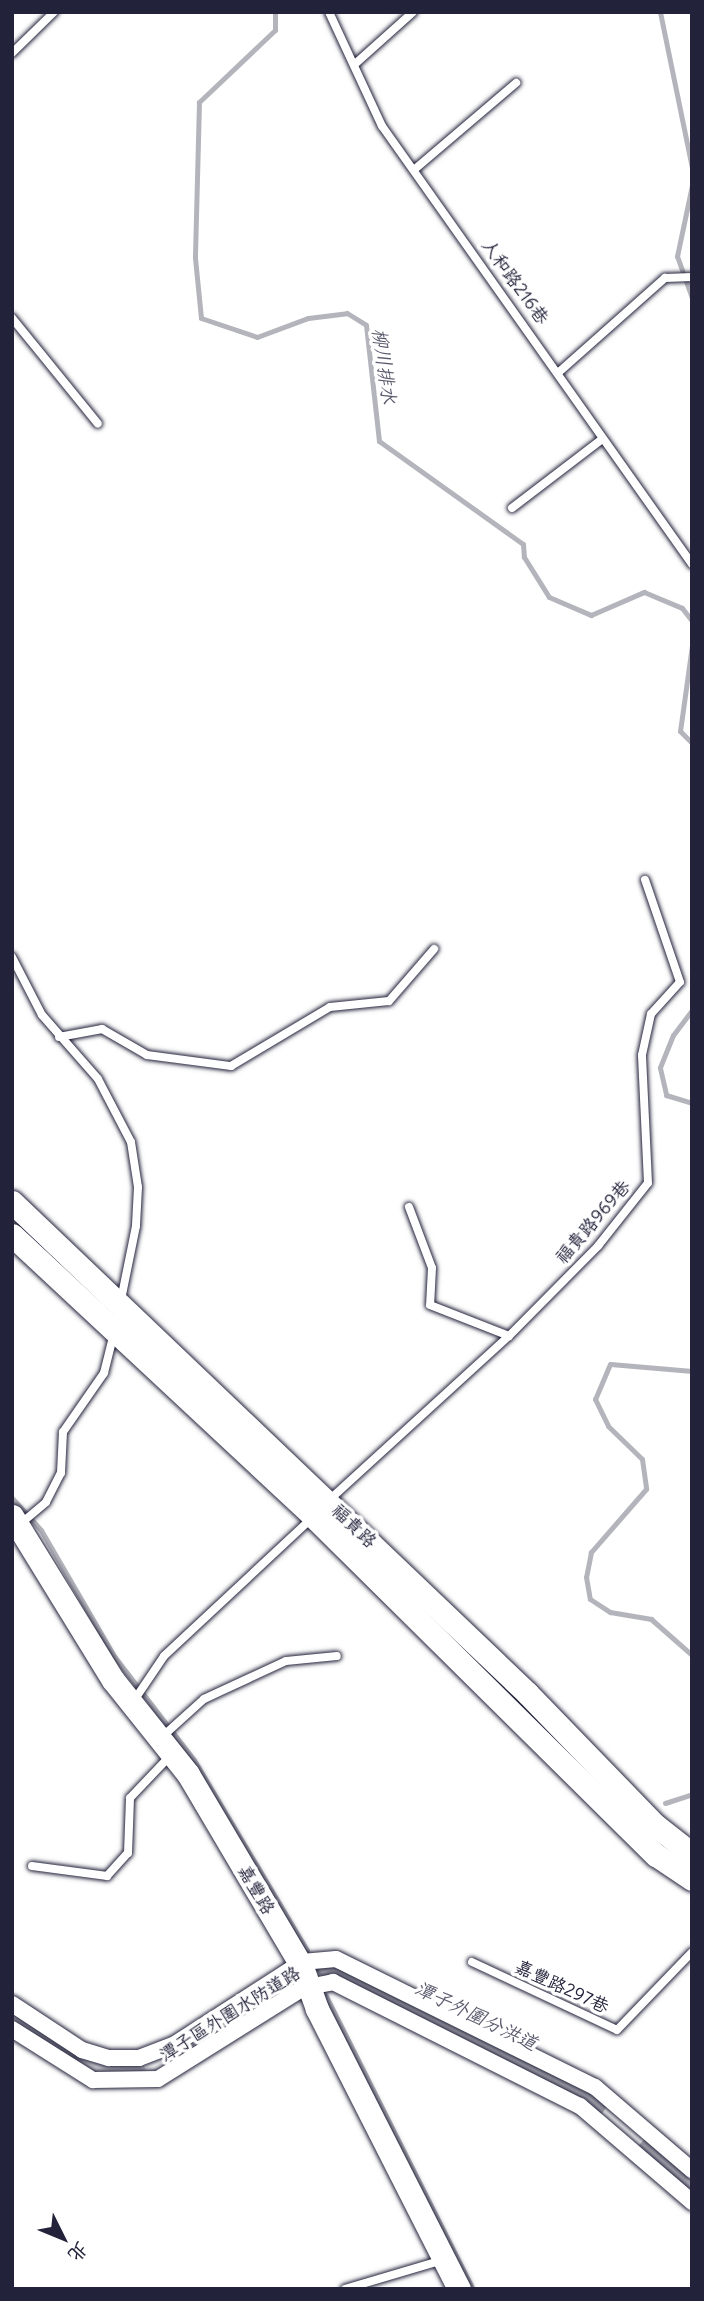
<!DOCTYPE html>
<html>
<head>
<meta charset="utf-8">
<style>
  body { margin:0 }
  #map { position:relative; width:704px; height:2301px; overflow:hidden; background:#fff; font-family:Delius,"LXGW WenKai TC",sans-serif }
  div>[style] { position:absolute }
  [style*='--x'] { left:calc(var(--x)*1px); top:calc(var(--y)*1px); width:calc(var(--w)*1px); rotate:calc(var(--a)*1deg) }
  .green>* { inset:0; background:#dfdfe2 }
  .water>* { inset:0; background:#b4b4bc }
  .stream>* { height:5px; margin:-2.5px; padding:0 2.5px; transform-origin:2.5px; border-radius:2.5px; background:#b4b4bc }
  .canal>* { height:18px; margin:-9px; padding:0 9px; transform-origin:9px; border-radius:9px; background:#b4b4bc }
  .roads { filter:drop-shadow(0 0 2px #22223b) drop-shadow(0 0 2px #22223b) }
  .lane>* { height:8px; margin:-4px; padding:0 4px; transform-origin:4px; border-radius:4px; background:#fff }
  .street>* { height:16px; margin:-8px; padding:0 8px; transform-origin:8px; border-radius:8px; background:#fff }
  .secondary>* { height:23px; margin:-11.5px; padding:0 11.5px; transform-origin:11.5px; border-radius:11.5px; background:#fff }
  span { translate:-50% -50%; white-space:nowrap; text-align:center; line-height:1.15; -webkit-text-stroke:7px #fff; paint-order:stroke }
  .street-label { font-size:18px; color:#22223b }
  .water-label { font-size:19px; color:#5c5c6f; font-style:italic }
  .frame { position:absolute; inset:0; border:14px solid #22223b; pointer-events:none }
  .north { position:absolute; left:28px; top:2203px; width:70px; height:70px; -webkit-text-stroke:5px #fff; paint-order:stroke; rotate:133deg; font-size:19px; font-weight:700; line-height:28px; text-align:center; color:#22223b }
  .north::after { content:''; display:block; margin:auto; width:24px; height:32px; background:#22223b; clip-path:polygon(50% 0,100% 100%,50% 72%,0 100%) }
</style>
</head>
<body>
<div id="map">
  <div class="green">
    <div style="clip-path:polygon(12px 2009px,78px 2053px,143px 2064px,147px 2072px,90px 2073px,12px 2024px)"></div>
  </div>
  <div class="water">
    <div style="clip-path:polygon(349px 1970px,594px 2092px,609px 2104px,600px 2116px,344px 1982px)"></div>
    <div style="clip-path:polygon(647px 2137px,692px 2177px,692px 2197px,638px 2146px)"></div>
  </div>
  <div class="stream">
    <div style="--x:275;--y:12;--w:18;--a:90"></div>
    <div style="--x:275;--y:30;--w:105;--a:136.5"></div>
    <div style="--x:199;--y:102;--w:156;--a:91.5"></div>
    <div style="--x:195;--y:258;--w:60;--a:84.3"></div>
    <div style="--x:201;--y:318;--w:59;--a:18.7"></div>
    <div style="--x:257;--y:337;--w:54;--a:-20.4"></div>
    <div style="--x:308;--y:318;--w:39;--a:-7"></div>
    <div style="--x:347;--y:313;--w:22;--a:32"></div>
    <div style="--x:366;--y:325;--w:117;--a:83.6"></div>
    <div style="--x:379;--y:441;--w:177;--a:35.6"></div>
    <div style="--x:523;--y:544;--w:13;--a:86"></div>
    <div style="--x:524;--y:557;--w:47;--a:58"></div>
    <div style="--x:549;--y:597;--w:46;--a:23.2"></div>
    <div style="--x:591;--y:615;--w:58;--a:-23.5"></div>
    <div style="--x:644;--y:592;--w:41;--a:22.8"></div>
    <div style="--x:682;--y:608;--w:16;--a:52"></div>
    <div style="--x:660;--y:12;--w:159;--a:78.4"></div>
    <div style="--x:692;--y:185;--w:73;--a:101.9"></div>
    <div style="--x:677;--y:256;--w:45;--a:70.3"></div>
    <div style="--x:692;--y:645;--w:87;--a:97.9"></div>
    <div style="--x:680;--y:731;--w:17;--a:45"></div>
    <div style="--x:692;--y:1010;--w:31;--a:127"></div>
    <div style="--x:673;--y:1035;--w:35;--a:112"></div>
    <div style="--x:660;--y:1068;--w:28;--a:77"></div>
    <div style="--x:666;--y:1095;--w:27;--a:17"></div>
    <div style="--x:692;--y:1371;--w:82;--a:-175.1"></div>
    <div style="--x:610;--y:1364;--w:38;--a:113"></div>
    <div style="--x:595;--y:1399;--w:30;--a:64"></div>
    <div style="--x:608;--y:1426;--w:47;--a:44.1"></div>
    <div style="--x:642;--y:1459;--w:30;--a:82"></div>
    <div style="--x:646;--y:1489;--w:84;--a:131.1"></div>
    <div style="--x:591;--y:1552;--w:25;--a:101"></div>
    <div style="--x:586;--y:1577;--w:22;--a:80"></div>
    <div style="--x:590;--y:1599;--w:24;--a:33"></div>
    <div style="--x:610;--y:1612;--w:42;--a:9.7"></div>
    <div style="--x:651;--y:1619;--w:55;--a:41.3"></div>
    <div style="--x:12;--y:1498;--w:43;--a:47.8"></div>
    <div style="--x:41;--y:1530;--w:146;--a:59.9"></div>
    <div style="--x:114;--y:1656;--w:131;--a:52.4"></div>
    <div style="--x:194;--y:1760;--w:221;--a:59.3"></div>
    <div style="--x:665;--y:1803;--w:28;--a:-18"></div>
    <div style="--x:326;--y:1996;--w:328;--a:63.4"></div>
  </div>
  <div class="canal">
    <div style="--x:325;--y:1967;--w:45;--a:20.9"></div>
  </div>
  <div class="roads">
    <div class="lane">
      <div style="--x:329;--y:12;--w:126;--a:65.1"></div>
      <div style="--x:382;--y:126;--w:537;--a:54.71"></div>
      <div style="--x:12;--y:53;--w:59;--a:-44.3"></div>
      <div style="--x:355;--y:64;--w:78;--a:-41.9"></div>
      <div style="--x:415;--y:169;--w:133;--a:-40.4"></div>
      <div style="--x:12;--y:318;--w:136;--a:50.9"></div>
      <div style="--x:559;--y:372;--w:142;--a:-41.6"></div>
      <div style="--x:665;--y:278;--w:27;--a:-2"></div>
      <div style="--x:512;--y:508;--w:112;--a:-37.4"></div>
      <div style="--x:12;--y:957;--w:65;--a:62.7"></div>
      <div style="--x:42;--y:1015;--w:85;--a:48.8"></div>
      <div style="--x:98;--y:1079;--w:71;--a:62.4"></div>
      <div style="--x:131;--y:1142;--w:46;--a:81.2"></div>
      <div style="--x:138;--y:1187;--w:39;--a:93"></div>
      <div style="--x:136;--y:1226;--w:76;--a:101.5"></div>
      <div style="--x:59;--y:1037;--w:44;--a:-10.5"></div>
      <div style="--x:102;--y:1029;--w:52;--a:30"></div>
      <div style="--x:147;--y:1055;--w:85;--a:7.5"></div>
      <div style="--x:231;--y:1066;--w:115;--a:-30.8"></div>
      <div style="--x:330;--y:1007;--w:59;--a:-5.8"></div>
      <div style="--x:389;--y:1001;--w:69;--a:-49.1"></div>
      <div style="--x:409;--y:1207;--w:65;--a:69.3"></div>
      <div style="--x:432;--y:1268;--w:37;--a:93"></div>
      <div style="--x:430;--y:1305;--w:85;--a:21.4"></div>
      <div style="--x:327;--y:1502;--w:246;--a:-42.4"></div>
      <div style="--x:509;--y:1336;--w:127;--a:-45.3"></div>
      <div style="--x:598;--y:1246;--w:80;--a:-51.6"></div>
      <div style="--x:648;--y:1183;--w:128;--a:-92.7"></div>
      <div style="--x:642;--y:1055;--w:42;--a:-77.6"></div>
      <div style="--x:651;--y:1014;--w:43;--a:-47.8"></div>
      <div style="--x:680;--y:982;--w:108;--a:-108.9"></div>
      <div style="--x:19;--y:1525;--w:35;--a:-40"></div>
      <div style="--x:46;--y:1502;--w:33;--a:-63"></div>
      <div style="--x:61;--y:1473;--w:41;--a:-87.2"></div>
      <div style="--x:63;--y:1432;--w:72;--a:-55.2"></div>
      <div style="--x:104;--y:1373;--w:41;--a:-76"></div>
      <div style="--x:133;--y:1702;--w:55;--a:-56"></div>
      <div style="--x:164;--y:1656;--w:201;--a:-43"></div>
      <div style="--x:163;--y:1736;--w:55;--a:-42.1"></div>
      <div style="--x:204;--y:1699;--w:90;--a:-24.9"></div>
      <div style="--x:286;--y:1661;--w:51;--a:-5.6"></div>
      <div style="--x:32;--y:1866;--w:76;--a:7.6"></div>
      <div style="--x:107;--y:1876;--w:31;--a:-48"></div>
      <div style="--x:128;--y:1853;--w:55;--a:-87.9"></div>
      <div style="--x:130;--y:1798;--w:59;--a:-46.4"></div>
      <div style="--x:472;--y:1962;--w:160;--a:25.1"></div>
      <div style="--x:617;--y:2030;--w:108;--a:-46.1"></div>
      <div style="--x:345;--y:2289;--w:102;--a:-16.5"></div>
    </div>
    <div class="street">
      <div style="--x:12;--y:2004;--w:84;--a:33.3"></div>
      <div style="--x:82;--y:2050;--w:28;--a:17"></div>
      <div style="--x:109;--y:2058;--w:30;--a:0"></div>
      <div style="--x:139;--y:2058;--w:39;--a:-21"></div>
      <div style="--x:175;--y:2044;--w:151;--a:-32.8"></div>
      <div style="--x:302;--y:1962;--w:34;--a:-5"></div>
      <div style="--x:336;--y:1959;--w:289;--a:26.3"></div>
      <div style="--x:595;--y:2087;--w:128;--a:40.6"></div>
      <div style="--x:12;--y:2029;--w:96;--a:32.2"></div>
      <div style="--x:93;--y:2080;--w:65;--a:-0.9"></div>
      <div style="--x:158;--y:2079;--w:171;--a:-32.1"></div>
      <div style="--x:303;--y:1988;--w:31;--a:-11"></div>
      <div style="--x:333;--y:1982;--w:276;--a:26.7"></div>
      <div style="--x:580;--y:2106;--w:148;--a:40.6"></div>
    </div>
    <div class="secondary">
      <div style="--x:12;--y:1202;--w:712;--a:43.63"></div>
      <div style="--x:527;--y:1693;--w:184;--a:45.9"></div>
      <div style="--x:655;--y:1825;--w:47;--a:38.1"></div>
      <div style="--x:12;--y:1235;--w:413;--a:43"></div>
      <div style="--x:314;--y:1517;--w:481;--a:44.7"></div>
      <div style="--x:656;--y:1855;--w:43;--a:33.7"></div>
      <div style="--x:12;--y:1516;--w:193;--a:58.4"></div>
      <div style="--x:113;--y:1680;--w:120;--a:51.4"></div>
      <div style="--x:188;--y:1774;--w:224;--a:59.4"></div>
      <div style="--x:302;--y:1967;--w:45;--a:70.3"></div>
      <div style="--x:317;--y:2009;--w:314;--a:63.1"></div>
    </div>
  </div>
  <div class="street-label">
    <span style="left:515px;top:282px;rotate:54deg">人和路216巷</span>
    <span style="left:593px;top:1222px;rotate:-49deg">福貴路969巷</span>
    <span style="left:354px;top:1526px;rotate:44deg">福貴路</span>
    <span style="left:256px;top:1890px;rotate:59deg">嘉豐路</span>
    <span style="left:562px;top:1987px;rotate:25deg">嘉豐路297巷</span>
    <span style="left:230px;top:2014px;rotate:-32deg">潭子區外圍水防道路</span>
  </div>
  <div class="water-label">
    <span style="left:384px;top:366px;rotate:82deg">柳川排水</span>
    <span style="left:476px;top:2016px;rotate:26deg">潭子外圍分洪道</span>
  </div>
  <div class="frame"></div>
  <div class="north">北</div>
</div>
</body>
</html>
